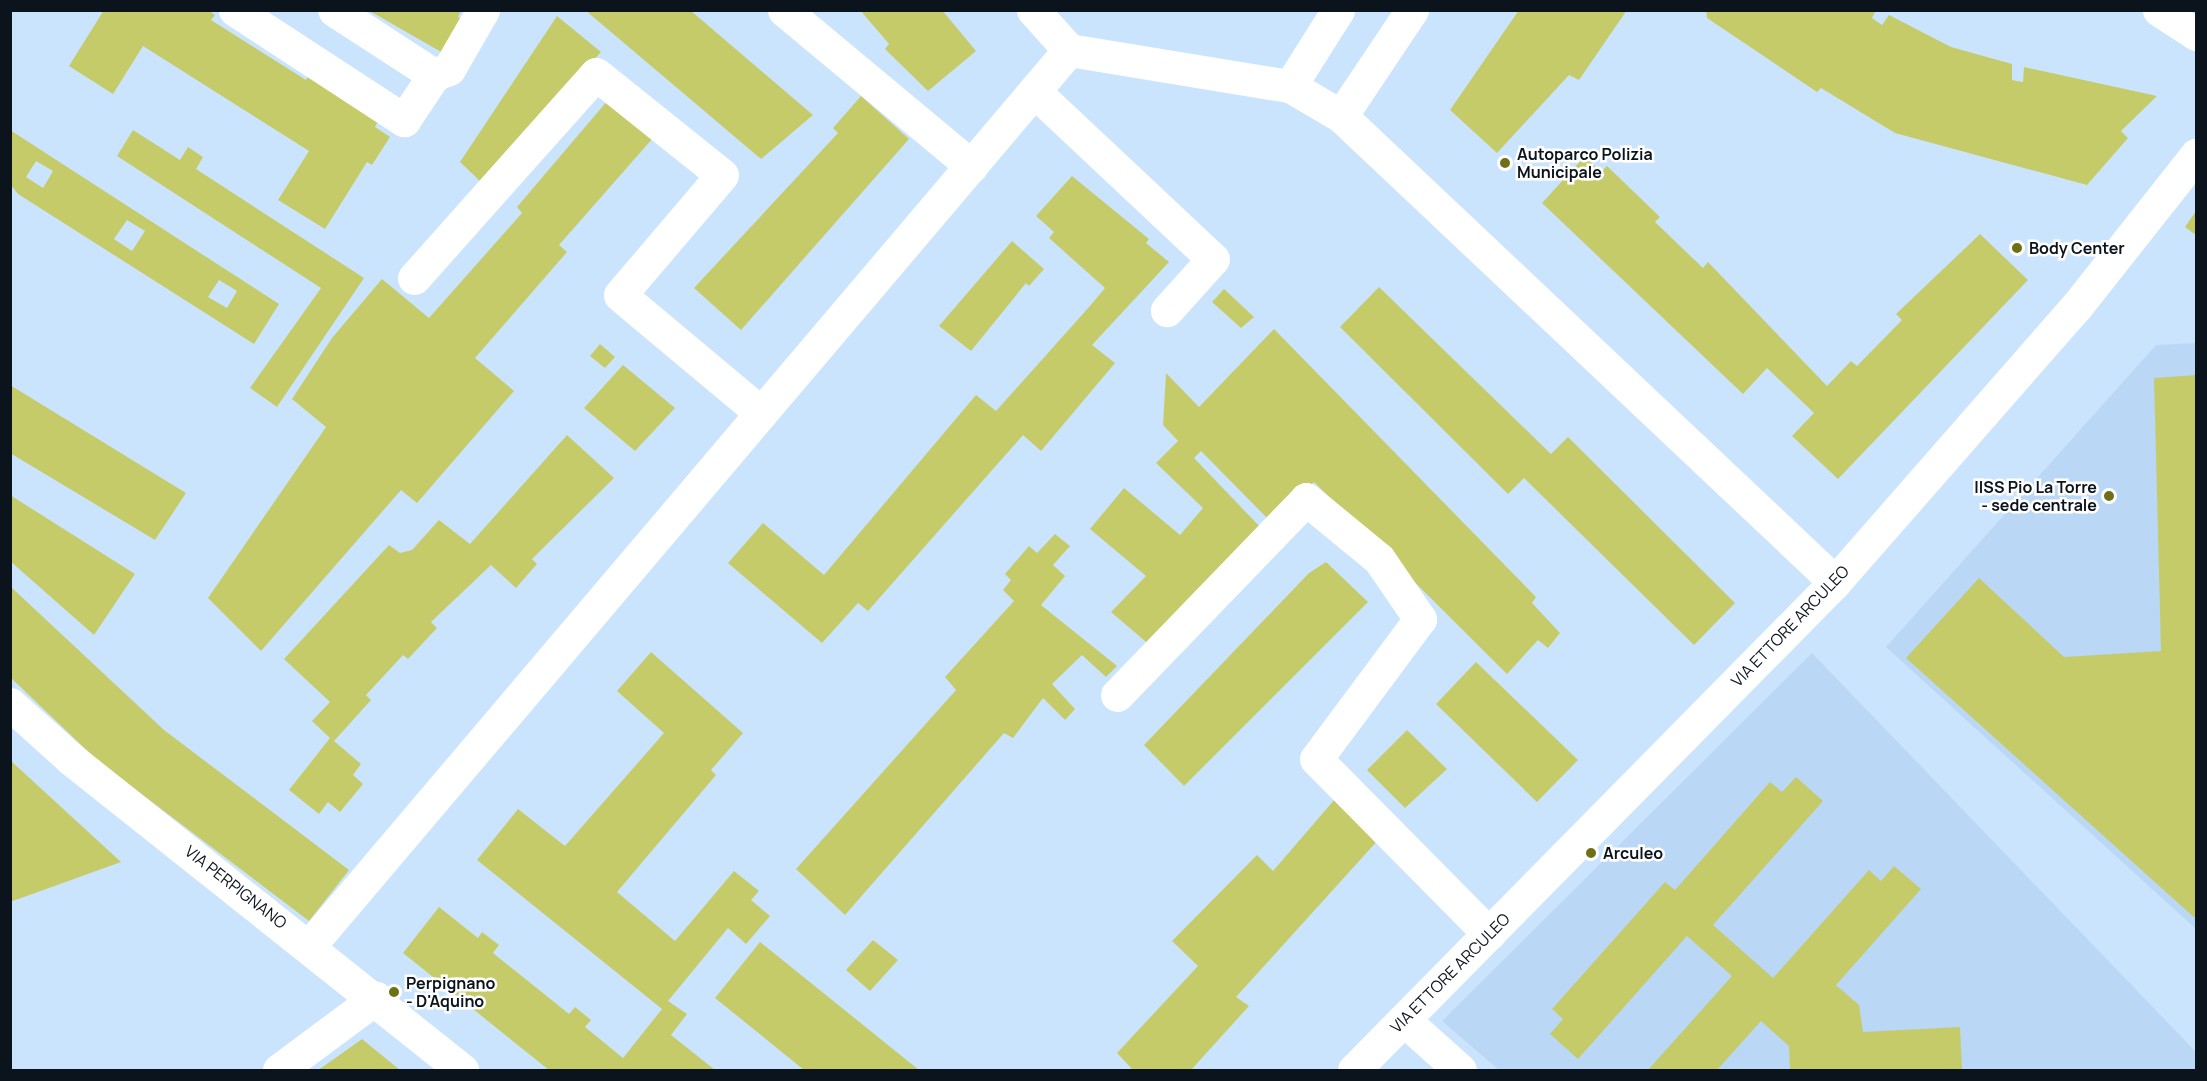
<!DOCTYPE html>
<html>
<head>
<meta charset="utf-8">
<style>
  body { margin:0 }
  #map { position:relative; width:2207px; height:1081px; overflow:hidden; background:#cbe4fd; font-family:Manrope,sans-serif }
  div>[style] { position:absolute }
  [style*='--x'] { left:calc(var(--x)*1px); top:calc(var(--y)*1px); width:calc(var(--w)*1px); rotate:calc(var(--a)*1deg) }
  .built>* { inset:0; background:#bad7f6 }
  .building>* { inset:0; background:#c6cb69 }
  .minor>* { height:33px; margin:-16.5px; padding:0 16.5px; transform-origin:16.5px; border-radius:16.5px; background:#fff }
  .dots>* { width:16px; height:16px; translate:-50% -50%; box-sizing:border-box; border:3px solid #fff; border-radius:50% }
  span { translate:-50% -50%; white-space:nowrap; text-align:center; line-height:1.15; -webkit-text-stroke:5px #fff; paint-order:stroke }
  .poi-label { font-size:16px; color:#0b131c; font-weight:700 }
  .left { translate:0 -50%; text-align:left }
  .right { translate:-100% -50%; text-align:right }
  .street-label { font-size:16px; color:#0b131c }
  .frame { position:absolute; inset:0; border:12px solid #0b131c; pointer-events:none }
</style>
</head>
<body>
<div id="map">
  <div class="built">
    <div style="clip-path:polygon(2196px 343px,2196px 929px,1886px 647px,2156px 345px)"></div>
    <div style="clip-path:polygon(1812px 653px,2196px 1052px,2196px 1070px,1499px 1070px,1442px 1021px)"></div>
  </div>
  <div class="building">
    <div style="clip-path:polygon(104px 10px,208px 10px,215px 15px,211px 20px,306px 80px,309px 75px,379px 119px,375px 127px,390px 137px,372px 165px,367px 162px,325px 229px,278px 200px,309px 151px,143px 46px,113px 94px,69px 66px)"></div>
    <div style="clip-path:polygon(368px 10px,461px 10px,458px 17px,464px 20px,443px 53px)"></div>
    <div style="clip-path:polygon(585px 10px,690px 10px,813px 115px,761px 159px)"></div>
    <div style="clip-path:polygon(860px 10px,942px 10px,976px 51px,928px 91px,885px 49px,889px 44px)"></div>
    <div style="clip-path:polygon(1519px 10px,1627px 10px,1579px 80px,1569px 75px,1497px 153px,1450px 110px)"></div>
    <div style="clip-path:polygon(1706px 10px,1876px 10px,1872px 18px,1882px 25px,1889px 15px,1951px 47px,2012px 64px,2012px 80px,2023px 82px,2024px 67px,2157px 96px,2121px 131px,2128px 138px,2087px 185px,1895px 133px,1821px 88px,1817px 92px,1707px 18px)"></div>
    <div style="clip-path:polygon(557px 16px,601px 52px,481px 182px,460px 162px)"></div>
    <div style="clip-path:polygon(861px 96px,909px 139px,741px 330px,694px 288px,838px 133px,833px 128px)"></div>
    <div style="clip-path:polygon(608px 100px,653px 138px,559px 245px,567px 252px,475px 358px,514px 391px,417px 503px,401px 490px,261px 651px,208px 598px,326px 427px,292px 399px,332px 338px,382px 279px,429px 318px,522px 213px,517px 207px)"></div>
    <div style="clip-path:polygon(evenodd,10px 130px,279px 304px,254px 344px,18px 194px,10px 184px,10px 130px,36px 161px,53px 171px,43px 188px,26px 177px,36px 161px,10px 130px,127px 220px,145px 231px,132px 251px,114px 239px,127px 220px,10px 130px,219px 280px,237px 291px,227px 308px,208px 297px,219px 280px)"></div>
    <div style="clip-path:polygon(133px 130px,180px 160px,188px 147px,203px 157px,196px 169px,364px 278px,277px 407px,250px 388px,321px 288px,117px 156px)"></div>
    <div style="clip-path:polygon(1585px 156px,1601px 172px,1607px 166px,1660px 217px,1655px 222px,1703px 268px,1708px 262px,1827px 386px,1851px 361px,1857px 366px,1902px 320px,1896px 314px,1980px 234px,2028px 280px,1838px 479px,1792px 436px,1814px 413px,1767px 368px,1743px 394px,1542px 203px)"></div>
    <div style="clip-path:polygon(1072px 176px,1149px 239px,1146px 243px,1169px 262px,1092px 345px,1115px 363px,1041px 451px,1023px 435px,868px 611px,858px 603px,822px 643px,728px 563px,763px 523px,824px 575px,976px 395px,996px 411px,1089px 307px,1105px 288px,1049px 238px,1054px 232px,1036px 216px)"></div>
    <div style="clip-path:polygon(2196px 211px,2196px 235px,2185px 227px)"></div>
    <div style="clip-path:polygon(1012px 241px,1044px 269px,1029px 286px,1026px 283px,971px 351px,939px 326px)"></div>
    <div style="clip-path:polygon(1379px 287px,1551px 454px,1568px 437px,1735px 603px,1694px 645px,1524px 478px,1508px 494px,1340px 327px)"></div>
    <div style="clip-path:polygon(1224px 289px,1254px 317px,1241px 328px,1212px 302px)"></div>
    <div style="clip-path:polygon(1274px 329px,1536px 597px,1532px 603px,1560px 633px,1548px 648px,1538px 640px,1507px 674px,1314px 482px,1272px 523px,1201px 451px,1194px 458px,1264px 531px,1152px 647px,1111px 612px,1146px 576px,1090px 529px,1124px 488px,1180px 535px,1203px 508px,1156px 463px,1178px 441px,1163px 425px,1166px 373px,1199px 407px)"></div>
    <div style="clip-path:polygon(600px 344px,615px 357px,605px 368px,590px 356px)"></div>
    <div style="clip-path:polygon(623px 365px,675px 408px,635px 451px,584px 408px)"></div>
    <div style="clip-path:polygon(2196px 375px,2196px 919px,1906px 658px,1979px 578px,2064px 657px,2161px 651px,2154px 378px)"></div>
    <div style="clip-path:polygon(10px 385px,186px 493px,155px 540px,10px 453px)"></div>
    <div style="clip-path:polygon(567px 435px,614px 478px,532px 559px,537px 564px,516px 588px,491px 565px,431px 622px,437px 628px,408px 659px,403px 655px,366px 695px,371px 700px,334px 741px,361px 764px,353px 775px,363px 784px,340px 812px,328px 802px,319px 814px,289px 790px,330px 738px,312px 721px,330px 702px,284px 659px,389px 545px,400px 553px,412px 550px,439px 520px,470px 544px)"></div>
    <div style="clip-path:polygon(10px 495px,135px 574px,94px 635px,10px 561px)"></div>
    <div style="clip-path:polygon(1055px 534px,1070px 546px,1053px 565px,1065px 576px,1041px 605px,1117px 666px,1106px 677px,1082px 655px,1052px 684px,1075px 709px,1065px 720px,1043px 698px,1013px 738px,1004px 733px,845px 915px,796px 869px,956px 690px,945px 677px,1014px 601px,1003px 590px,1011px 580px,1005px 574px,1029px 546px,1037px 553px)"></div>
    <div style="clip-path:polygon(1326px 562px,1368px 602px,1184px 786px,1144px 745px,1309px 573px)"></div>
    <div style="clip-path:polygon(10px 586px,164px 730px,349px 870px,309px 921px,98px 761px,10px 677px)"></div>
    <div style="clip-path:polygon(651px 652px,743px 733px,711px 770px,716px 775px,617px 892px,675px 941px,734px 871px,759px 891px,751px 900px,770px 916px,746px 944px,728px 928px,668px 1001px,687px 1014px,671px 1035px,715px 1070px,549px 1070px,403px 953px,439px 907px,478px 938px,482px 932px,499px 945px,493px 953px,569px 1014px,575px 1007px,591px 1020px,585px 1027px,623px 1058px,662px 1009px,477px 860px,518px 809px,565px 846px,664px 733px,617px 691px)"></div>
    <div style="clip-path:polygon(1476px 662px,1578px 760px,1537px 802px,1436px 704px)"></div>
    <div style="clip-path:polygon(1407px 730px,1447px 769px,1405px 808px,1367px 770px)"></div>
    <div style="clip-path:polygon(10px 760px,121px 862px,10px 902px)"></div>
    <div style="clip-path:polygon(1796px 777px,1823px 801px,1713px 925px,1773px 978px,1869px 870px,1881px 881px,1894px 866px,1921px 889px,1836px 985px,1859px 1005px,1863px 1032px,1960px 1027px,1962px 1070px,1790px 1070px,1789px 1046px,1761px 1021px,1717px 1070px,1648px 1070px,1732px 976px,1687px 936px,1578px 1059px,1550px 1034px,1563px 1019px,1552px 1009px,1665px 882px,1675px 890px,1770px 782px,1782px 792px)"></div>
    <div style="clip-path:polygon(1335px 799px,1379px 839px,1236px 997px,1249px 1006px,1191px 1070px,1133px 1070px,1117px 1053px,1198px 966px,1172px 941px,1257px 855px,1273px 871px)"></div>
    <div style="clip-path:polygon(873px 940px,898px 960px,870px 991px,846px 970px)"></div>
    <div style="clip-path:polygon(760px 942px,919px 1070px,804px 1070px,720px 1002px,715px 998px)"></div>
    <div style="clip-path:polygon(362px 1039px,400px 1070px,318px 1070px,334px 1059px)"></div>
  </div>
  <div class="minor">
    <div style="--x:235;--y:10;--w:202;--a:33.1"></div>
    <div style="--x:404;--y:120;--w:54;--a:-56.3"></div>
    <div style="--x:434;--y:75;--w:119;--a:-147"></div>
    <div style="--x:784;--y:10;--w:244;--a:39.8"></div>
    <div style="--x:1033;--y:10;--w:54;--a:48"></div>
    <div style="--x:2159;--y:10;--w:44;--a:33"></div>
    <div style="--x:434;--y:75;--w:16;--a:-22"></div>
    <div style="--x:449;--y:69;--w:68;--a:-60"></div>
    <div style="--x:1290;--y:86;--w:59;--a:30.5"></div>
    <div style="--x:1341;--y:116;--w:679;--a:43.33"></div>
    <div style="--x:1034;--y:91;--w:245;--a:43.2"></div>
    <div style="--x:1213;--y:259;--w:69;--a:132"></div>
    <div style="--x:1341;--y:116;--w:128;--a:-56.2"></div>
    <div style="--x:414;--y:278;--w:273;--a:-48.3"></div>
    <div style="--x:596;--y:74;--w:161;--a:38.7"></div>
    <div style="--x:722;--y:175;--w:157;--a:130.4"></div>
    <div style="--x:620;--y:295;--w:184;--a:39.9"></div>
    <div style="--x:1117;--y:695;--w:272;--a:-46"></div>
    <div style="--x:1306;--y:499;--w:94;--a:39.4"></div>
    <div style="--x:1379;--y:559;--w:73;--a:55.7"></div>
    <div style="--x:1420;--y:619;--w:174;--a:126.6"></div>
    <div style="--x:1316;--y:759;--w:246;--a:45.3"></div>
    <div style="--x:10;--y:704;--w:82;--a:42"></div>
    <div style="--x:71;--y:759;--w:500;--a:38.5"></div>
    <div style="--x:310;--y:945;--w:1174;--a:-49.7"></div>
    <div style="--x:1069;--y:50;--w:224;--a:9.3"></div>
    <div style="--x:1290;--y:86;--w:90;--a:-57.7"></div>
    <div style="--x:1404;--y:1020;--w:75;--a:41.8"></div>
    <div style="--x:279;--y:1070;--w:121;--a:-36.6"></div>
    <div style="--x:1354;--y:1070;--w:685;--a:-45.41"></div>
    <div style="--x:1835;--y:582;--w:366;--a:-48.8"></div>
    <div style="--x:2076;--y:307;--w:194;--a:-51.7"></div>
  </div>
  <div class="dots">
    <div style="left:1505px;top:163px;background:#6d7014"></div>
    <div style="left:2017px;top:248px;background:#6d7014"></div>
    <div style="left:2109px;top:496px;background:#6d7014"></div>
    <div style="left:1591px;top:853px;background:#6d7014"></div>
    <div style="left:394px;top:992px;background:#6d7014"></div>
  </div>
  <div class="poi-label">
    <span class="left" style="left:1517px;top:163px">Autoparco Polizia<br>Municipale</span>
    <span class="left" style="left:2029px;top:248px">Body Center</span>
    <span class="right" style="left:2097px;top:496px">IISS Pio La Torre<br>- sede centrale</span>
    <span class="left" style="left:1603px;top:853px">Arculeo</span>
    <span class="left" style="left:406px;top:992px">Perpignano<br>- D'Aquino</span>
  </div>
  <div class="street-label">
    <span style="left:1790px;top:626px;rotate:-46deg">VIA ETTORE ARCULEO</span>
    <span style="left:236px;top:887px;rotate:38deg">VIA PERPIGNANO</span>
    <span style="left:1450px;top:973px;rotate:-45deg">VIA ETTORE ARCULEO</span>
  </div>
  <div class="frame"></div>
</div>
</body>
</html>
